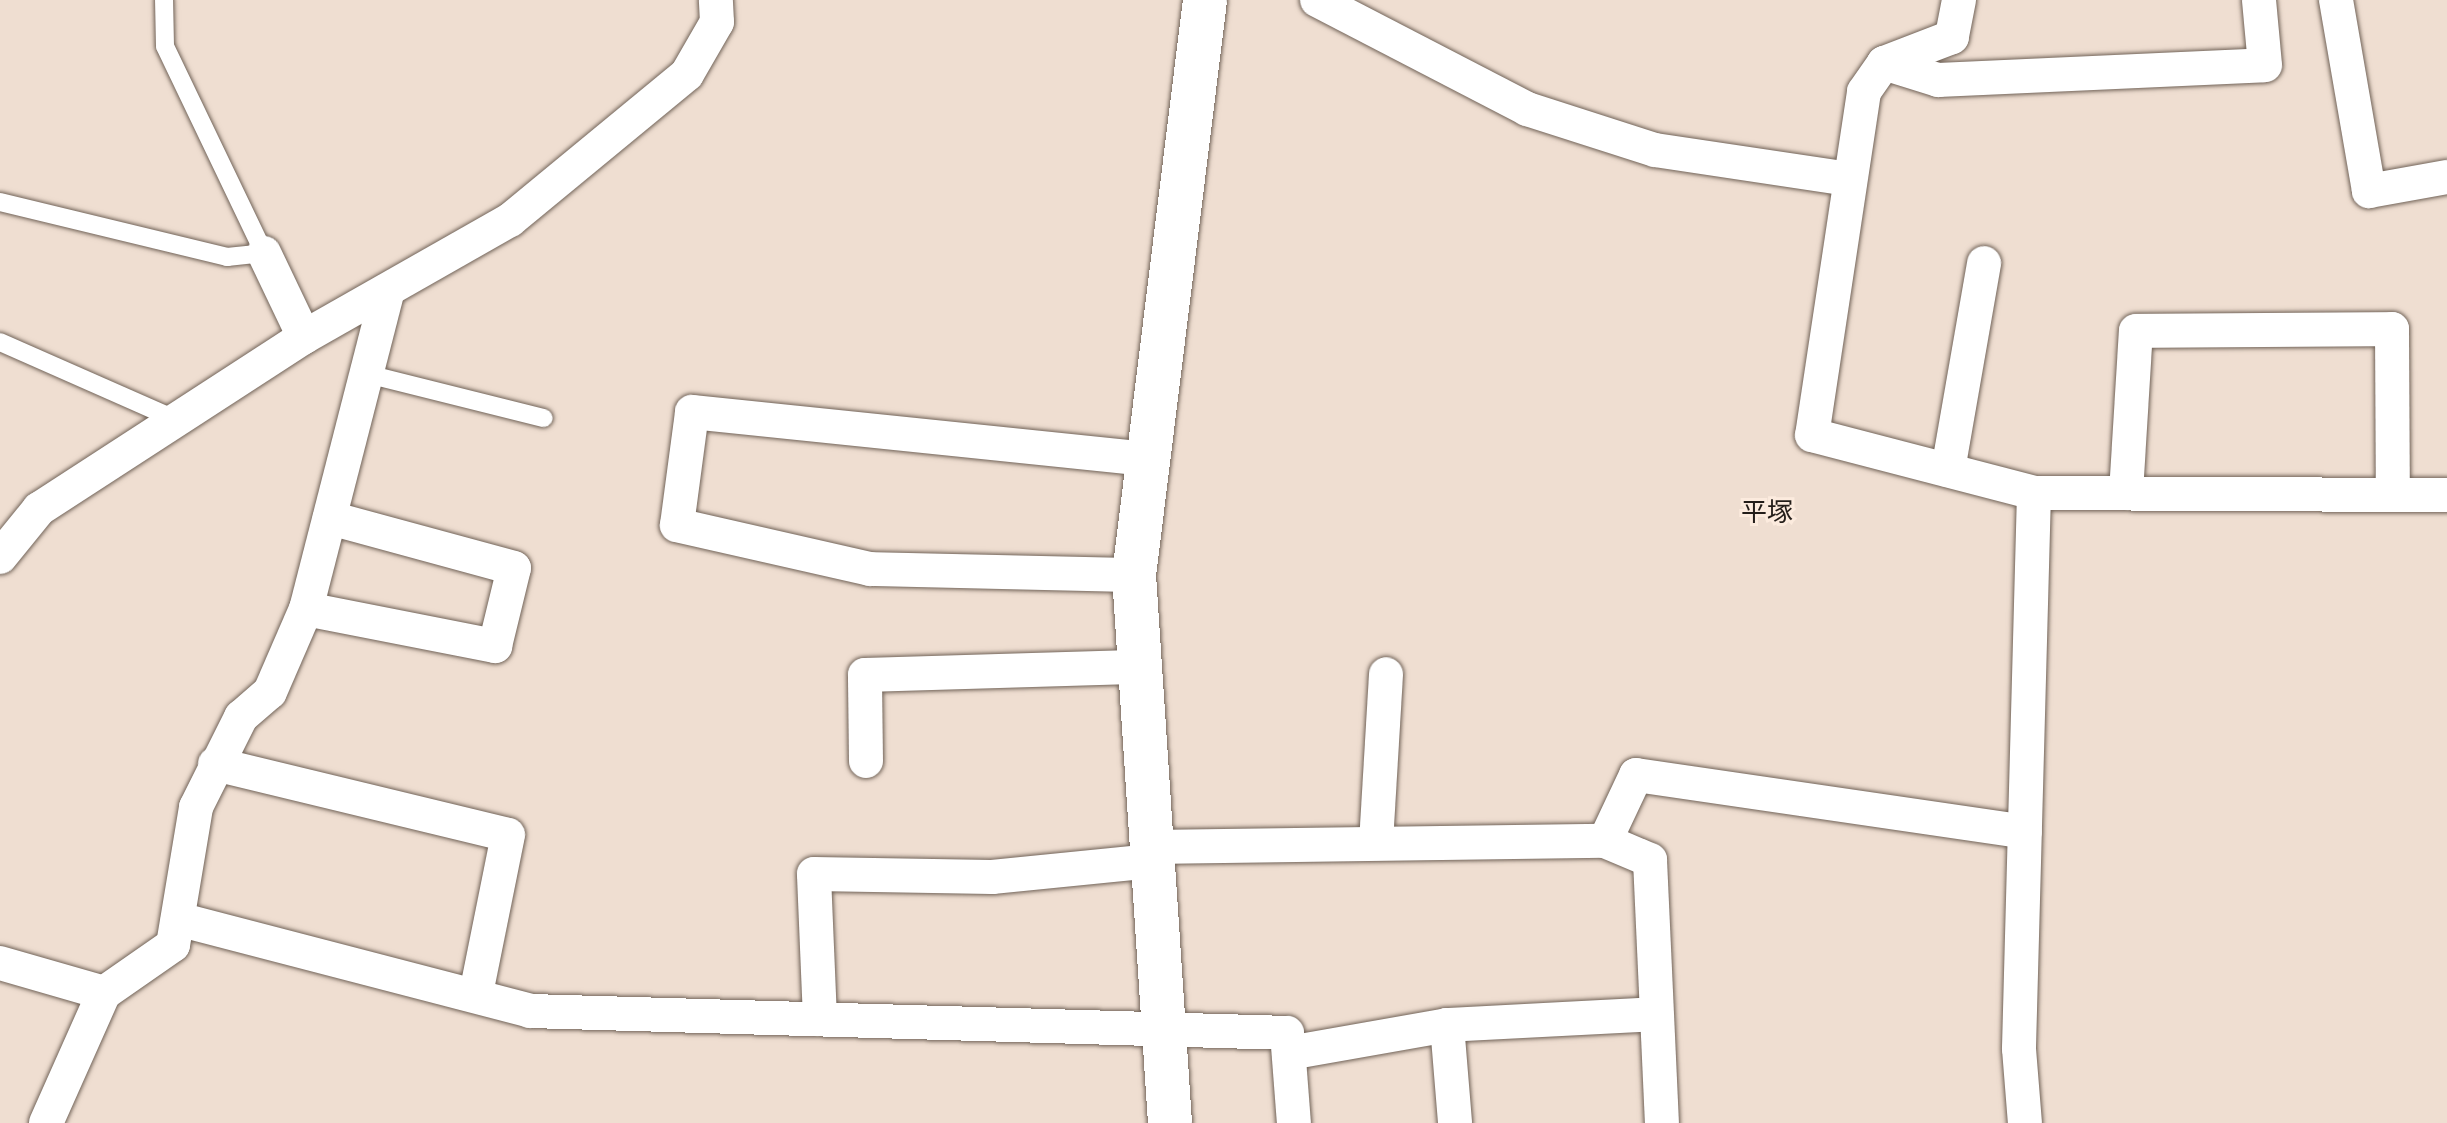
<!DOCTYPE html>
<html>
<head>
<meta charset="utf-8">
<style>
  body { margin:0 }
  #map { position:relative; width:2447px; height:1123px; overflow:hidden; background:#efded1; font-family:Karla,"Noto Sans JP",sans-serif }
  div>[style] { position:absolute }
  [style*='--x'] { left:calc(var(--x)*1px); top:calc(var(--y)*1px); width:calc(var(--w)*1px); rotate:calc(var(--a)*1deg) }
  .roads { filter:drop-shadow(0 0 2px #716358) drop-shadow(0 0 2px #716358) }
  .lane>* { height:18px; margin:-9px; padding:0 9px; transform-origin:9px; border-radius:9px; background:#fff }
  .street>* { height:34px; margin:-17px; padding:0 17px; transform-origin:17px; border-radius:17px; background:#fff }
  .secondary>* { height:44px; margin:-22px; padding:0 22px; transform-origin:22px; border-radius:22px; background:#fff }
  span { translate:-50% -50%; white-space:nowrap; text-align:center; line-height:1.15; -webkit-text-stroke:6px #fcebde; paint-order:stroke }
  .quarter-label { font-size:26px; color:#231d19 }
</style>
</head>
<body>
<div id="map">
  <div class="roads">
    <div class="lane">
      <div style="--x:0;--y:202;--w:234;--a:13.6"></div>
      <div style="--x:227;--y:257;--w:37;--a:-6"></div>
      <div style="--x:264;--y:253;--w:229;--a:-115.6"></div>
      <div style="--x:165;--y:46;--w:46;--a:-91.2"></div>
      <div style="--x:0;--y:342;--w:193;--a:23.8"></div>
      <div style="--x:367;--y:374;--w:182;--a:14"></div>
    </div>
    <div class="street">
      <div style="--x:1317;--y:0;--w:237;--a:27.4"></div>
      <div style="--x:1527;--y:109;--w:134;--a:17.8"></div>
      <div style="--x:1655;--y:150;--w:195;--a:8.5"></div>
      <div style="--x:1959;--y:0;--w:38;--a:101"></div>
      <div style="--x:1952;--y:37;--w:73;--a:159.1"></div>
      <div style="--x:1884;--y:63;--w:35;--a:125"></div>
      <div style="--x:1864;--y:92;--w:347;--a:98.6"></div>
      <div style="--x:1812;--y:435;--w:229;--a:14.6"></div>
      <div style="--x:2034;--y:493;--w:556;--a:91.55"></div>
      <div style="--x:2019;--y:1049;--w:74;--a:85.4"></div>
      <div style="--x:2336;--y:0;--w:194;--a:80.2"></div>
      <div style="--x:2369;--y:191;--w:79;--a:-10.2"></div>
      <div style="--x:1884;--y:63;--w:57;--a:17.5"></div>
      <div style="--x:1938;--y:80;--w:327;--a:-2.6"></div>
      <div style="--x:2265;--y:65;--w:65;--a:-95.3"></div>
      <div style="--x:264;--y:253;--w:93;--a:64.5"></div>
      <div style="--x:1948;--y:470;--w:210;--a:-80.1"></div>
      <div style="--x:2034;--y:493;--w:413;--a:0.3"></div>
      <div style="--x:2126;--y:493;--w:162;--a:-86.5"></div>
      <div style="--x:2136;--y:331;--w:256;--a:-0.4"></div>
      <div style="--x:2392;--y:329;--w:166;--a:89.7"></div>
      <div style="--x:0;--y:557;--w:62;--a:-50.9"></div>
      <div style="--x:39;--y:509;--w:316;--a:-33"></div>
      <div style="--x:304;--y:337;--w:237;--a:-29.6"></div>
      <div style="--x:510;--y:220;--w:229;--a:-39.5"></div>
      <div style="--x:687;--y:74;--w:60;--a:-60"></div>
      <div style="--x:717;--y:22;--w:22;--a:-93"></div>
      <div style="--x:1134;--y:575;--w:264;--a:-178.7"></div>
      <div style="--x:870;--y:569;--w:198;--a:-167.2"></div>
      <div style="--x:677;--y:525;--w:114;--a:-82.4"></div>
      <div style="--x:692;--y:412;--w:455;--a:5.9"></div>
      <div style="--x:306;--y:609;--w:193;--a:11.1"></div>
      <div style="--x:495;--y:646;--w:80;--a:-76.3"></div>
      <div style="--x:514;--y:568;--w:191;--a:-164.8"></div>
      <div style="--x:866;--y:761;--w:86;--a:-90.7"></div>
      <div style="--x:865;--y:675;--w:276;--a:-1.7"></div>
      <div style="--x:215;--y:764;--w:301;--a:13.6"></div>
      <div style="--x:508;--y:835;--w:161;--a:101.4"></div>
      <div style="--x:1605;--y:841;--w:73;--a:-64.8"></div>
      <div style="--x:1636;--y:775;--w:393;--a:8.3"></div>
      <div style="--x:1376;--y:843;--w:169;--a:-86.6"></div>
      <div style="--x:1151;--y:847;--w:454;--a:-0.8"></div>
      <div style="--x:1605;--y:841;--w:49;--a:22.9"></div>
      <div style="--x:1650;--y:860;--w:263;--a:87.4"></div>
      <div style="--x:178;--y:919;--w:364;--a:14.6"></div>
      <div style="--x:530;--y:1011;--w:757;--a:1.66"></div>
      <div style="--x:1287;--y:1033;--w:90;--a:85.6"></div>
      <div style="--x:0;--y:963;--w:108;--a:16.1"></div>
      <div style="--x:820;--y:1019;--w:145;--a:-92.4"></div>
      <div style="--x:814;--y:874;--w:178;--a:1"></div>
      <div style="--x:992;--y:877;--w:161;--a:-5.7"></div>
      <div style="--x:1447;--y:1025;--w:98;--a:85.3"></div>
      <div style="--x:1289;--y:1053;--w:160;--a:-10"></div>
      <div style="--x:1447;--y:1025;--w:209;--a:-3"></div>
      <div style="--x:46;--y:1123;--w:142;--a:-66"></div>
      <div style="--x:104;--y:993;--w:84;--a:-34.8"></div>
      <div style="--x:173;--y:945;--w:140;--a:-80.5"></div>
      <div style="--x:196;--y:807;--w:101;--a:-63.4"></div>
      <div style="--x:241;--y:717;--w:38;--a:-41"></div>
      <div style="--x:270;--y:692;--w:90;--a:-66.6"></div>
      <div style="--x:306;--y:609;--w:326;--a:-75.6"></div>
    </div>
    <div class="secondary">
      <div style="--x:1170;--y:1123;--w:549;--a:-93.76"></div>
      <div style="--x:1134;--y:575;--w:579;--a:-82.96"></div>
    </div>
  </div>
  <div class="quarter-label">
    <span style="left:1767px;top:513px">平塚</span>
  </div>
</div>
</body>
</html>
